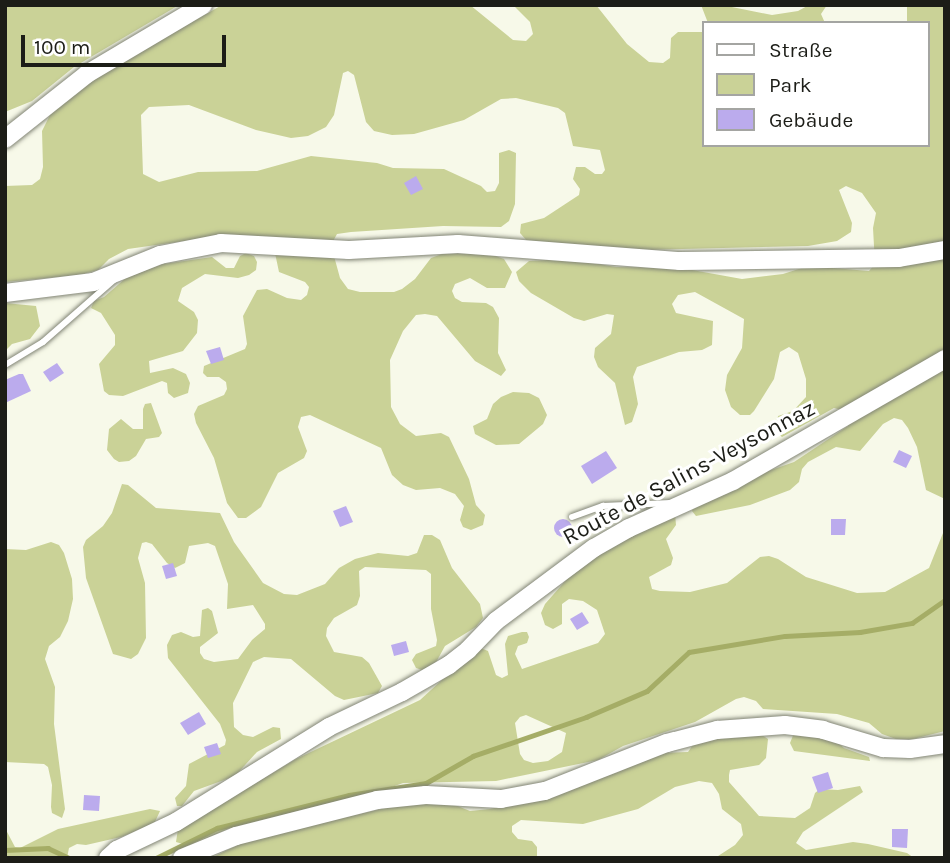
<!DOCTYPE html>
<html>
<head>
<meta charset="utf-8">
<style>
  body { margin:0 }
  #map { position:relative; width:950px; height:863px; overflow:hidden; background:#f7f9e9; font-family:Karla,sans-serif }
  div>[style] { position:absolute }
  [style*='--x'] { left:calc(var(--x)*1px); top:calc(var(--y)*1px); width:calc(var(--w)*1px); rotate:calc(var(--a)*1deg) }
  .green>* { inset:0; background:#cad297 }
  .stream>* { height:4.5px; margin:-2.25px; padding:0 2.25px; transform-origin:2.25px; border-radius:2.25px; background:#a5ad66 }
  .building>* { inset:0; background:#bbabed }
  .round { border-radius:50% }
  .roads { filter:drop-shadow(0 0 2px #818475) drop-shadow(0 0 2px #818475) }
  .lane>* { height:6px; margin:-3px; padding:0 3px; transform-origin:3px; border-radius:3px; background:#fff }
  .secondary>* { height:18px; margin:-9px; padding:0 9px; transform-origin:9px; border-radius:9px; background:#fff }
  span { translate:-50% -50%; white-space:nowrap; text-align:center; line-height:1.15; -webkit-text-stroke:6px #fff; paint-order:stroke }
  .street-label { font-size:23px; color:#1c1d17 }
  .frame { position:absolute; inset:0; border:7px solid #1c1d17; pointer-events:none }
  .legend { position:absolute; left:702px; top:21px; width:228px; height:126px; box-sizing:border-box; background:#fff; border:2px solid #a4a5a2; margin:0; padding:9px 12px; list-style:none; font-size:21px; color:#1c1d17 }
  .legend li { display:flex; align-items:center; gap:14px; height:35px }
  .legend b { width:35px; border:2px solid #a4a5a2 }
  .scale { position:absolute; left:21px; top:35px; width:205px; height:32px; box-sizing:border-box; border:4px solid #1c1d17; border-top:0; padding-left:9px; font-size:21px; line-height:24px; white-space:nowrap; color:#1c1d17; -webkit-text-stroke:5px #fff; paint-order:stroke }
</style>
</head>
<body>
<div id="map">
  <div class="green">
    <div style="clip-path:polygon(5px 5px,179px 5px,74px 67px,32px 101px,5px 112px)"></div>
    <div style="clip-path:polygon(222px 5px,470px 5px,513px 40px,526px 41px,533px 34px,530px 22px,513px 5px,596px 5px,627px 44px,649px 62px,663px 63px,670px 58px,671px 38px,678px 32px,703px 32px,703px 145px,927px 145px,927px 23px,907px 23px,907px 5px,945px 5px,945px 499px,926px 490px,917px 447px,908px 428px,902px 420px,894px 418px,883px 424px,860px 451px,836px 447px,808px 462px,802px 469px,799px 482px,790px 490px,750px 505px,696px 516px,692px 511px,694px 505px,740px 481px,794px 462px,848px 426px,849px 419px,842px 410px,834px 408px,782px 437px,776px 432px,778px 416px,793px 411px,806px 397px,806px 379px,798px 353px,789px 347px,780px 352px,774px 379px,754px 411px,750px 415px,740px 415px,731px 407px,725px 390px,727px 375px,742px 348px,744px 319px,695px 292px,678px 295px,672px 304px,676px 313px,713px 321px,712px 345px,702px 350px,679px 352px,637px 367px,633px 377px,638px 404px,632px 422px,625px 425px,615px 383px,598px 367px,594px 357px,595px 348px,611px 334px,614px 315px,607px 314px,584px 321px,574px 318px,531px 293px,519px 281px,516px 272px,529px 261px,547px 260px,575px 260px,616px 267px,681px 268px,742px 279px,783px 274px,808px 266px,869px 271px,875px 264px,873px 228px,876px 213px,862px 193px,846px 186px,839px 190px,852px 223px,851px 232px,837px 241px,808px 246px,641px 250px,527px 241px,520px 233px,521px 224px,544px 218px,579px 195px,580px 189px,573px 179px,576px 167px,585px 167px,595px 174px,602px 174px,605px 170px,600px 150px,573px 146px,565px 113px,558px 108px,516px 98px,501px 99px,464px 120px,414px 134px,392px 135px,374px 131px,366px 122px,354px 75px,348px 71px,343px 73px,334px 115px,326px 127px,308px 136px,291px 138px,256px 130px,189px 105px,149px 107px,141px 115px,143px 174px,159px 182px,198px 172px,257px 171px,311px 156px,377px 163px,393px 168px,444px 169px,481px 186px,487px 192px,495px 191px,499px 183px,499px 153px,509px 150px,516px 153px,515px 204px,509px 221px,501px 227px,443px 226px,351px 232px,337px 234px,331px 245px,340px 278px,348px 289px,360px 292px,394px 292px,402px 289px,415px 279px,431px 258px,442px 254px,487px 253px,504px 259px,512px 272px,505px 288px,487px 288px,470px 278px,455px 284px,452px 291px,455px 298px,462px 302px,486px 303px,493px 307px,499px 318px,498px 353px,506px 370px,501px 376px,475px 361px,437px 316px,425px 314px,416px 315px,403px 331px,390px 360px,391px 407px,400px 424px,416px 436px,441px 433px,449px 437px,469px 479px,476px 505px,485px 515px,483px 525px,471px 530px,463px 527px,460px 520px,464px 506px,455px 494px,440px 488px,416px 490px,403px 485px,392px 475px,381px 448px,310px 415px,301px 417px,298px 427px,307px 451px,304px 458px,278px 473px,261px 507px,246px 518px,238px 518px,227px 503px,214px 458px,196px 423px,194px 414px,198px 406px,224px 395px,227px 389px,226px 382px,219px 377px,207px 377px,203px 373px,204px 366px,245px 349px,247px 344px,243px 316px,257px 290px,267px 289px,287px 298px,301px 300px,307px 295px,309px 287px,305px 282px,279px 272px,275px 253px,219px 236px,128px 249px,109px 259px,98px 270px,79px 275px,5px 282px,5px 186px,32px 185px,40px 179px,43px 167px,42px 131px,51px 113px,90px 80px)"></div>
    <div style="clip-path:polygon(701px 5px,722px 5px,772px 15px,798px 11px,809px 5px,827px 5px,821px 14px,825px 23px,708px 23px)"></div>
    <div style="clip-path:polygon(246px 253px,254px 256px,257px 262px,256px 270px,249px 275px,238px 278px,205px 274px,182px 288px,178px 301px,194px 312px,198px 320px,197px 333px,183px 351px,149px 361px,150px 373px,173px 368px,186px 374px,190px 383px,188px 393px,174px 398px,168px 393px,167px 383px,162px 381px,123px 396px,109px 395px,104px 391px,99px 364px,115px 345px,115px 335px,101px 313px,91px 308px,94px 301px,104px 297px,127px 277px,163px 264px,212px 257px,226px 268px,234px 268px,240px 256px)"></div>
    <div style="clip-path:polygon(5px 303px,36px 306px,40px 326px,30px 339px,12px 344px,5px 351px)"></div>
    <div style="clip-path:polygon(513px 392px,529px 393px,539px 398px,547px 415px,543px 424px,519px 444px,496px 445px,475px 434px,473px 426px,487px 419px,493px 404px,501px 397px)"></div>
    <div style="clip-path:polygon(151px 403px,162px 433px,159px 437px,146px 439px,136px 456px,129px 461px,119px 462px,114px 459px,107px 450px,109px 429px,121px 419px,133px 429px,143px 429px,143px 409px,145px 404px)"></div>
    <div style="clip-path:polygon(122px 484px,128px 485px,156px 508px,220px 513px,234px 542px,263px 583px,284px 594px,297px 595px,325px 584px,339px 568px,355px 559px,378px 553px,408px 556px,417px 553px,424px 535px,432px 535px,440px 540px,452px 568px,480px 604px,483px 618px,476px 627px,445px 646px,434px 666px,422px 670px,416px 668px,412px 660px,416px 654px,436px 646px,437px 640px,431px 609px,431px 574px,426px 570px,365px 567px,359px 571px,360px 596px,357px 605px,334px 618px,327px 628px,326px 636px,334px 652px,362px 657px,369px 663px,382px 686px,378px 693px,344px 700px,335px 696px,291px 659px,264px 657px,253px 662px,233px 703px,234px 727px,243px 735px,253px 737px,273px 727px,280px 728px,281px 739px,257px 752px,235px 776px,194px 791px,182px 806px,177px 806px,175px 798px,186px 786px,189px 764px,225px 745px,226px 740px,220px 724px,168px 658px,167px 645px,172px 635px,181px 632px,193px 637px,200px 636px,202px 610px,208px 608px,212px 611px,218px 633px,200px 647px,200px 653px,204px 659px,214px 662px,238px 659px,252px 640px,265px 629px,265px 624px,253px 605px,227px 609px,228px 584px,215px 546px,208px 543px,189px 546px,185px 563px,175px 568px,167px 563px,152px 544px,146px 542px,142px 543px,138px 558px,145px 583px,146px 638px,138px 654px,131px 659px,113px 654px,86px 578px,83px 547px,86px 540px,103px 526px,112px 513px)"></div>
    <div style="clip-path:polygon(evenodd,675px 514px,676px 525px,666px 539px,673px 558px,671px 565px,649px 577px,652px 589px,660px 591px,690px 592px,727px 583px,760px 557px,769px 556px,778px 559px,806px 577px,857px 593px,885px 592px,929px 568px,945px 528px,945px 731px,913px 739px,896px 739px,882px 734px,869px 723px,837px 714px,763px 709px,756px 701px,744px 697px,736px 699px,695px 722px,623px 746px,598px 760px,496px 781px,403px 783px,361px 798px,333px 800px,240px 828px,230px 828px,190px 846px,176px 842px,178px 829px,296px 759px,420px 700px,478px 647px,488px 651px,496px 675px,502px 678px,508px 675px,505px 644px,508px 636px,522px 632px,527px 632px,529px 637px,527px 643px,518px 646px,515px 654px,522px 669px,598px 643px,605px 634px,597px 610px,583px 601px,569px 599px,562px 604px,562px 624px,553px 629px,545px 625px,541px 613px,545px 604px,575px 570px,607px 546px,675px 514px,526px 715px,566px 733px,562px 752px,548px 761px,533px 763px,524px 760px,520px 754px,515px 723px,520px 717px,526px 715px)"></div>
    <div style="clip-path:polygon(51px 542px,59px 545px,64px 553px,72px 579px,73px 599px,68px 621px,60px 637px,49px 646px,45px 659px,55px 687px,54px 724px,65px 809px,62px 818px,52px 813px,51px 807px,52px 785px,48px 767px,44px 764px,5px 762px,5px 549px,26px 550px)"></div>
    <div style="clip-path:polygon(759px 733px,768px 739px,766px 758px,759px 765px,730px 770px,729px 775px,729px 782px,759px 816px,795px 818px,810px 808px,815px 793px,820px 789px,838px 790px,860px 786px,863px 792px,803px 832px,796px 843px,806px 850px,853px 842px,868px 844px,907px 853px,914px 858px,715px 858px,735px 845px,743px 835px,741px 824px,722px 809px,719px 794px,712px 783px,699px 781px,675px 787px,638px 809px,583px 824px,521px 820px,512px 826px,512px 832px,518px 839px,532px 841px,537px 847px,537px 858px,211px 858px,248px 840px,420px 800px,455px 805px,470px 811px,490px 809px,556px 793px,618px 772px,660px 753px,688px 752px,697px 739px)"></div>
    <div style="clip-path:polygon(794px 733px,834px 739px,844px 748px,869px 757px,870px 761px,794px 751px,790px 743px)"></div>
    <div style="clip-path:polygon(150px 809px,160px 811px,154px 824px,121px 837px,86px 845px,77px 844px,69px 848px,67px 858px,5px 858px,5px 828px,15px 847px,20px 848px,58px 829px)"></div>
  </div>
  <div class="stream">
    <div style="--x:5;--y:850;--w:43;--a:-2.7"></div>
    <div style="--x:48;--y:848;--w:23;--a:25"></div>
    <div style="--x:156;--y:858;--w:68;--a:-26.2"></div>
    <div style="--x:217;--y:828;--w:136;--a:-14"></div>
    <div style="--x:349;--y:795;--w:78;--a:-8.9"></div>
    <div style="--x:426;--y:783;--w:54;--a:-29.9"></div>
    <div style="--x:473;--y:756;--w:120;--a:-19"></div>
    <div style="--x:586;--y:717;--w:66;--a:-23.1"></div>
    <div style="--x:647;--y:691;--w:57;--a:-42.9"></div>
    <div style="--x:689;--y:652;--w:97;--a:-9.5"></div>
    <div style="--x:785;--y:636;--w:75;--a:-3.1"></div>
    <div style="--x:860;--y:632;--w:53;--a:-9.8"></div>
    <div style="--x:912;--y:623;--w:40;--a:-34.9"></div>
  </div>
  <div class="building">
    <div style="clip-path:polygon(416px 176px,423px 189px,411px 195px,404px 183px)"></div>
    <div style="clip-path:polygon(220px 347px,224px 360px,211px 364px,206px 351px)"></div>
    <div style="clip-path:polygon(57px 363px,64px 373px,50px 382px,43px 372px)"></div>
    <div style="clip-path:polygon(19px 374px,23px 374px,31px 391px,5px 403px,5px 380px)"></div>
    <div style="clip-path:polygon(899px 450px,912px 456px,906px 468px,893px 462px)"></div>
    <div style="clip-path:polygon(606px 451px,617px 468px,592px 484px,581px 466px)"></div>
    <div style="clip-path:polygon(346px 506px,353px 522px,340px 527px,333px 511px)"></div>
    <div style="clip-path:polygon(831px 519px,846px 519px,845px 535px,831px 535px)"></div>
    <div class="round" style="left:554px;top:519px;width:18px;height:18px"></div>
    <div style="clip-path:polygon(173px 563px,177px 576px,166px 579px,162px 566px)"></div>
    <div style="clip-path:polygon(582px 612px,589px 623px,577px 630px,570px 619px)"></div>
    <div style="clip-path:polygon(406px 641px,409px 652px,394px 656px,391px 645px)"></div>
    <div style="clip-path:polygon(199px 712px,206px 724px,188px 735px,180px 723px)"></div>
    <div style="clip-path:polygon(217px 743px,221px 754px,208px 758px,204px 747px)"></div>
    <div style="clip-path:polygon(828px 772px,833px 788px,818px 793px,812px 777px)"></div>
    <div style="clip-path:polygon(84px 795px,100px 796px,99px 811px,83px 810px)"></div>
    <div style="clip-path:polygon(892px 829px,908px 829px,907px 848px,892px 847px)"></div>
  </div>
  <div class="roads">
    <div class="lane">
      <div style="--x:5;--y:365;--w:44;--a:-31.2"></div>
      <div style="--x:43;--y:342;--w:96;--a:-41.2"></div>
      <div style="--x:572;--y:517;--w:33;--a:-20"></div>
      <div style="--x:603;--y:506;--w:68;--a:-2.5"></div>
    </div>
    <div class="secondary">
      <div style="--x:5;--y:139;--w:105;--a:-38.4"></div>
      <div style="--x:87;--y:74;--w:135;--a:-30.7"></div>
      <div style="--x:5;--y:293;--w:89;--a:-7.1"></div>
      <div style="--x:93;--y:282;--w:72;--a:-21.9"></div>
      <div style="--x:160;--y:255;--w:62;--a:-11.1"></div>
      <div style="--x:221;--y:243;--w:128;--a:3.1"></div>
      <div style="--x:349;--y:250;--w:109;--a:-3.2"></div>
      <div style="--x:458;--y:244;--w:223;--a:4.4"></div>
      <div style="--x:680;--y:261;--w:219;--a:-0.8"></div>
      <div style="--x:899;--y:258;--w:47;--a:-9.9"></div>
      <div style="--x:108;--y:858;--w:12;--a:-42"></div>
      <div style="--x:117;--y:850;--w:65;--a:-25.4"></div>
      <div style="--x:176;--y:822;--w:180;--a:-31.8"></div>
      <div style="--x:329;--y:727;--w:81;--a:-25.6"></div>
      <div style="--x:402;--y:692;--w:54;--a:-29.9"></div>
      <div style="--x:449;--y:665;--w:24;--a:-38"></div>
      <div style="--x:468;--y:650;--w:40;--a:-46"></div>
      <div style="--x:496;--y:621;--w:122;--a:-36.7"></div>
      <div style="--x:594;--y:548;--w:40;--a:-29.7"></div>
      <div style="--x:629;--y:528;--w:114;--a:-24.3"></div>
      <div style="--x:733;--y:481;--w:245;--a:-29.9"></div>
      <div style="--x:182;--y:858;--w:58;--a:-22.2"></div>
      <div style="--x:236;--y:836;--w:146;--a:-14.3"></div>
      <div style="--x:377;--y:800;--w:49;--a:-5.8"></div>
      <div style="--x:426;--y:795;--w:75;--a:3.1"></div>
      <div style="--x:501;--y:799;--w:45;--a:-10.3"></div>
      <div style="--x:545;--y:791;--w:131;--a:-21.5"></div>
      <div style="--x:667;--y:743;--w:52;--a:-14.6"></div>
      <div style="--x:717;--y:730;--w:68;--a:-4.2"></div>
      <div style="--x:785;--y:725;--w:38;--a:7"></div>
      <div style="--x:823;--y:730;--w:63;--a:16.7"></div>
      <div style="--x:883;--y:748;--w:27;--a:2"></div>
      <div style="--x:910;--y:749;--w:35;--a:-8"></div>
    </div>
  </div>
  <div class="street-label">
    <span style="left:689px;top:473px;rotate:-28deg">Route de Salins-Veysonnaz</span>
  </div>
  <div class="frame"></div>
  <ul class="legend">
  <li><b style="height:9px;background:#fff"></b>Straße</li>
  <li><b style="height:19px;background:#cad297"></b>Park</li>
  <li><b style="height:19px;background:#bbabed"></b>Gebäude</li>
  </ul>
  <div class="scale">100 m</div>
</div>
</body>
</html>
